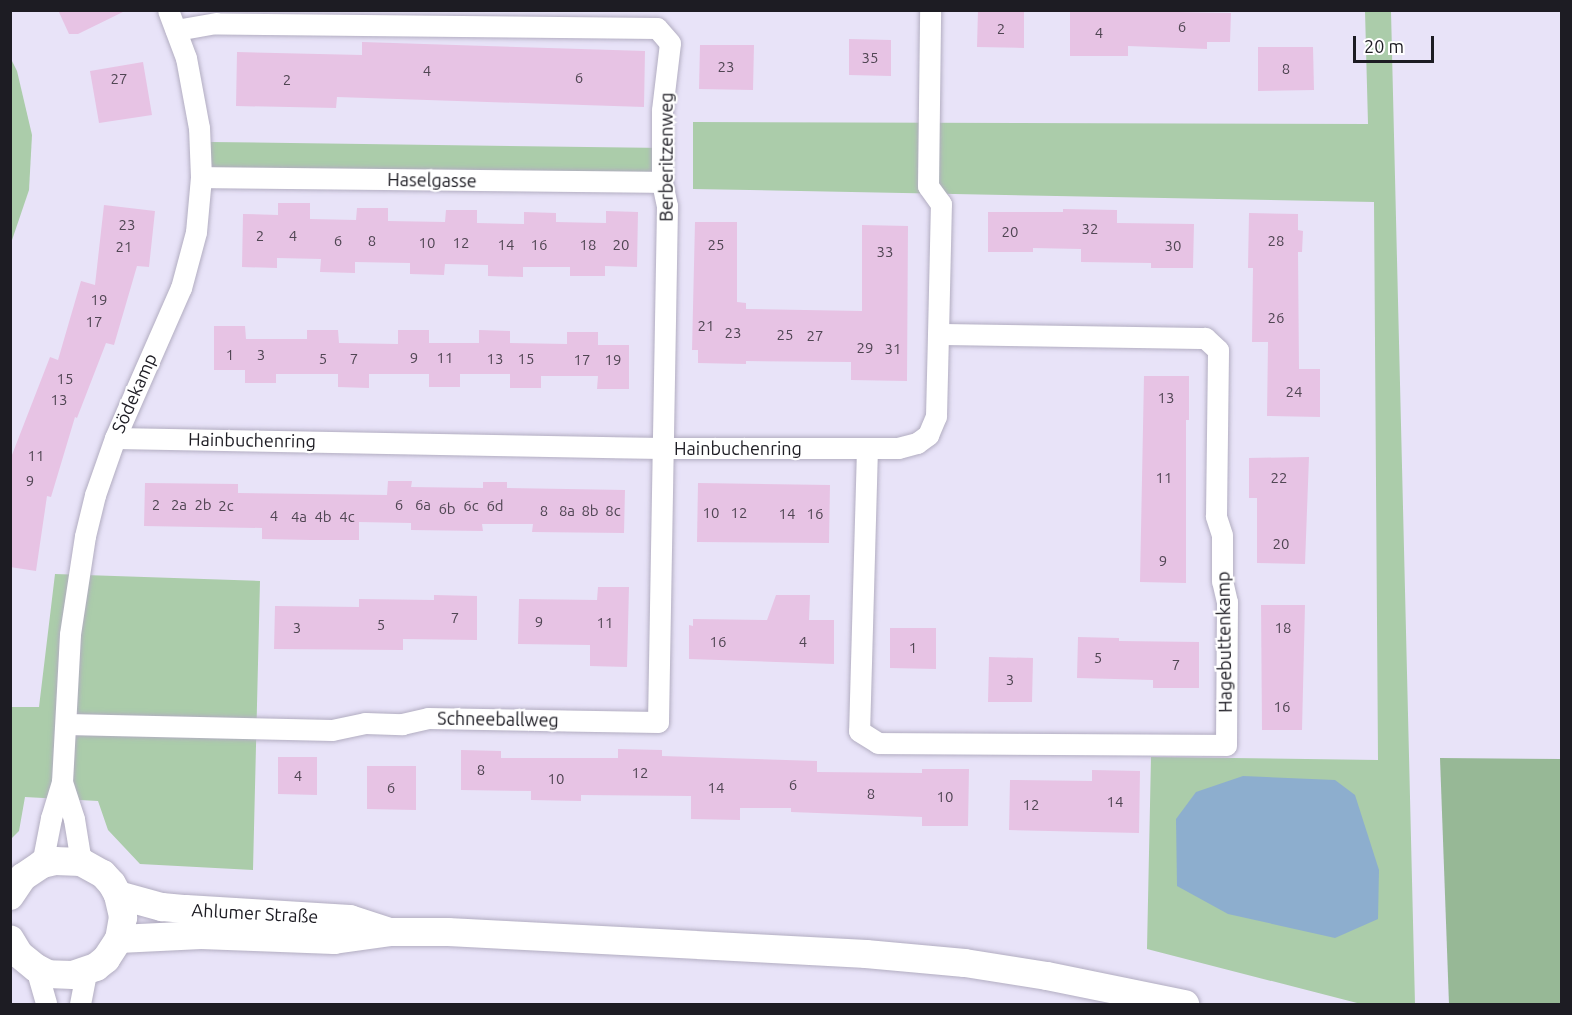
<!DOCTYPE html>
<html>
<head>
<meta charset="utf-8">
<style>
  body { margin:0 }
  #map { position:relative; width:1572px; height:1015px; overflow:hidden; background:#e8e3f8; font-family:Ubuntu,sans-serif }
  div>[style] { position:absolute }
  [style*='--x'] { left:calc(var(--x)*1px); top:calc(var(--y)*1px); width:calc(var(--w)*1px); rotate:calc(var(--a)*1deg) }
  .green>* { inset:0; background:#abccaa }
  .forest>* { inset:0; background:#97b896 }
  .water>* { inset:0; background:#8daece }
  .building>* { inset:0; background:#e7c3e4 }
  .roads { filter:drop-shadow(0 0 2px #b2adc1) drop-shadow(0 0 2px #b2adc1) }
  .street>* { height:21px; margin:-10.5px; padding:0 10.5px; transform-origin:10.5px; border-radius:10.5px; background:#fff }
  .secondary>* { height:28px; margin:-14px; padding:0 14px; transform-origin:14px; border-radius:14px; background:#fff }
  span { translate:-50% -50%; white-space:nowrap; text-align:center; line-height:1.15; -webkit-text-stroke:4.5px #fff; paint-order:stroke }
  .number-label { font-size:15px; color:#504653 }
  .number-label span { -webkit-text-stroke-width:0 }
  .street-label { font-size:18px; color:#1d1c23 }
  .frame { position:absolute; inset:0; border:12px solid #1d1c23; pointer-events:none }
  .scale { position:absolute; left:1353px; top:36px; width:81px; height:27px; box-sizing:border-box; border:3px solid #1d1c23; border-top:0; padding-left:8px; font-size:18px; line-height:21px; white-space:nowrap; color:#1d1c23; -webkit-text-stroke:4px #fff; paint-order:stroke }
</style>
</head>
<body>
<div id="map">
  <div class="green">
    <div style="clip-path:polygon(1365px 11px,1391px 11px,1415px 1004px,1361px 1004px,1147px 949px,1151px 757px,1378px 760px,1374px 202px,693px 189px,693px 122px,1368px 124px)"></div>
    <div style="clip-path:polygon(11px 59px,17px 71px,32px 135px,29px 190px,11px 243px)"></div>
    <div style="clip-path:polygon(210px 142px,666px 148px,667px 178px,210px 169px)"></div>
    <div style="clip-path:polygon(55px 574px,260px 581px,253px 870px,140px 864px,108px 830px,98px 801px,25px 797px,19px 831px,11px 839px,11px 707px,39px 707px)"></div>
  </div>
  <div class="forest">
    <div style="clip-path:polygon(1440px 758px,1561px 759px,1561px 1004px,1449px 1004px)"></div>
  </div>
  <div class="water">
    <div style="clip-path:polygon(1243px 776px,1335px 780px,1355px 795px,1379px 870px,1378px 919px,1335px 938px,1228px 914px,1177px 886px,1176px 819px,1196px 792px)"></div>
  </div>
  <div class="building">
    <div style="clip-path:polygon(58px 10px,127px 10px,78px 34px,69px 34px)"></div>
    <div style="clip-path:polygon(978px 10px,1024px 11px,1024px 48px,977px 47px)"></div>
    <div style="clip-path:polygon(1070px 10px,1231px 13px,1230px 42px,1207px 42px,1207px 49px,1128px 46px,1128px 56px,1070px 56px)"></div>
    <div style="clip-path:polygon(849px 39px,891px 40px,891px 76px,849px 75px)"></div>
    <div style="clip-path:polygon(362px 42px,645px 51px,644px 107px,337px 97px,336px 108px,236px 106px,237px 52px,362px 55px)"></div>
    <div style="clip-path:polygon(700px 45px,754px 45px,753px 90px,699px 89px)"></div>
    <div style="clip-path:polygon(1258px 47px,1313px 47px,1314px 90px,1258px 91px)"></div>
    <div style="clip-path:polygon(143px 62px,152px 115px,99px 123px,90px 71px)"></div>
    <div style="clip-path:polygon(278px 203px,310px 203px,310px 219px,356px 220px,357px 208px,388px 208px,388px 221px,445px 222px,446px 210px,477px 210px,477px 223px,524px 224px,524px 212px,556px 213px,556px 222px,606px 223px,606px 211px,638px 212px,637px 267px,605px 266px,605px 276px,570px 276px,570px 267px,523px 267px,523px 277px,488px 276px,488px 265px,445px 264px,444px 275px,410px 274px,410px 263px,355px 262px,355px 273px,320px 272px,321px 259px,277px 258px,277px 268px,242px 267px,243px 214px,278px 215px)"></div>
    <div style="clip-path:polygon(104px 205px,155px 211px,149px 267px,137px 266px,114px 345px,106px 343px,77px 418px,75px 417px,51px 497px,47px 496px,36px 571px,10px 567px,10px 460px,50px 357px,58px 360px,81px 281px,95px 285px)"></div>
    <div style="clip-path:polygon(1063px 209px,1117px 210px,1117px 223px,1194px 224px,1193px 268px,1151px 268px,1151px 263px,1081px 262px,1081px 249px,1033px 248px,1033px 252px,988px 252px,988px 212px,1063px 212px)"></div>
    <div style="clip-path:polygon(1249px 213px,1298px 214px,1298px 230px,1303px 231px,1302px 252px,1298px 252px,1299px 369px,1320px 369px,1320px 417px,1267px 416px,1268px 342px,1252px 342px,1253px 268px,1248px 268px)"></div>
    <div style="clip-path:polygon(695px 222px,737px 222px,737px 302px,746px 303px,746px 309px,862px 311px,862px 225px,908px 226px,907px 381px,851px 380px,851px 362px,746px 361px,746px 364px,698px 363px,698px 350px,692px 350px)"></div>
    <div style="clip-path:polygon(214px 326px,245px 326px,246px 339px,307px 339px,307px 330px,338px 330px,339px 343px,398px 344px,398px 330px,429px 330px,429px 343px,479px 343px,479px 330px,510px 331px,510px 343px,567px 344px,567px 332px,598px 332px,598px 345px,629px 345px,629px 389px,597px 389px,598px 376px,541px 376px,541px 388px,510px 388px,510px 374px,460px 374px,460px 387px,429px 387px,429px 374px,369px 374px,369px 388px,338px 387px,338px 374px,276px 374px,276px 383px,245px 383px,245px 370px,214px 370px)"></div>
    <div style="clip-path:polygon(1144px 376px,1189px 376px,1189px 420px,1186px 420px,1186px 583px,1140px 582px)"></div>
    <div style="clip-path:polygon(1309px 457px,1305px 564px,1257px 563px,1257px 498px,1249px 498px,1249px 458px)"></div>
    <div style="clip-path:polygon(388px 481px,412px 481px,411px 487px,483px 488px,483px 482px,507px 482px,507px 488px,625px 490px,624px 533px,532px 532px,533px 524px,482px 524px,483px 531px,411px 530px,411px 523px,359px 522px,359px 540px,311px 540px,262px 539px,262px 528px,144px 526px,145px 483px,238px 484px,238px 493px,387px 495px)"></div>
    <div style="clip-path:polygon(698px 483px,830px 485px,829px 543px,697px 542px)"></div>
    <div style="clip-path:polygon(598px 587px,629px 587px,627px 667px,590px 666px,590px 645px,518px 644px,519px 599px,597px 600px)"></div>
    <div style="clip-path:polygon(434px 595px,477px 596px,477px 640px,403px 639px,403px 650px,274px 649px,275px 606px,359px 607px,359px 599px,434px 600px)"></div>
    <div style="clip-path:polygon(776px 595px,810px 595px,809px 620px,834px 620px,834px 664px,689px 659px,689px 625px,693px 626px,693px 619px,767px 620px)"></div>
    <div style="clip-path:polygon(1261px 605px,1305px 605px,1302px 730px,1262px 730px)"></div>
    <div style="clip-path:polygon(890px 628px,936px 628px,936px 669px,890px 668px)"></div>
    <div style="clip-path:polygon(1078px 637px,1119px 638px,1119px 641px,1199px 642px,1199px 688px,1153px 688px,1153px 680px,1077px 678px)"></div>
    <div style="clip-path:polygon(989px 657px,1033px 658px,1032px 702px,988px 702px)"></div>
    <div style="clip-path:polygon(618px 749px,662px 750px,662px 756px,817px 761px,817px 772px,922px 773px,922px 769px,969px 769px,968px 826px,922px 826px,922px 817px,791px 812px,791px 808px,740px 808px,740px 820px,691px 819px,691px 796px,581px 795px,581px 801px,531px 800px,531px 791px,461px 790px,461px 750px,501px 751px,501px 758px,618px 758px)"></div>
    <div style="clip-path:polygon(278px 757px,317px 757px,317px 795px,278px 794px)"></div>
    <div style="clip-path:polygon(367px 766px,416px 766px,416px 810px,367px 809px)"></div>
    <div style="clip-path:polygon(1092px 770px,1140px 771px,1139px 833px,1009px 830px,1010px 780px,1092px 781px)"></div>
  </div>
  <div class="roads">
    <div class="street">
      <div style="--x:201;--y:177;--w:461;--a:0.6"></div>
      <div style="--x:115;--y:438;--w:547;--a:1.05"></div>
      <div style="--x:662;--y:448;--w:236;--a:0"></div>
      <div style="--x:898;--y:448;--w:20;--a:-15"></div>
      <div style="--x:917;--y:443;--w:14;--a:-36"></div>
      <div style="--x:928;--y:435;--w:21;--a:-67"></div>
      <div style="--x:936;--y:416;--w:82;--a:-88.6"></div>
      <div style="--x:938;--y:334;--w:130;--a:-88.7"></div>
      <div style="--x:941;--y:204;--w:22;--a:-126"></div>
      <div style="--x:928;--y:186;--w:176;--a:-89.3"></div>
      <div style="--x:867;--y:448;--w:283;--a:91.6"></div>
      <div style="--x:859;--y:731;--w:22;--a:32"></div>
      <div style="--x:878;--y:743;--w:348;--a:0.3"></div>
      <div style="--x:1226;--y:745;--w:143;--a:-89.6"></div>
      <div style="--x:1227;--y:602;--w:22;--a:-103"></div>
      <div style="--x:1222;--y:581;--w:46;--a:-90"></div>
      <div style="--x:1222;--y:535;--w:20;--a:-108"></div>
      <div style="--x:1216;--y:516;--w:166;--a:-89.3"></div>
      <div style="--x:1218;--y:350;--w:18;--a:-137"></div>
      <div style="--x:1205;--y:338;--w:267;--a:-179.1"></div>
      <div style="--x:66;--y:724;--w:266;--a:1.3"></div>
      <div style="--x:332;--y:730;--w:34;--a:-12"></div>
      <div style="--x:365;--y:723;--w:37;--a:2"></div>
      <div style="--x:402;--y:724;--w:27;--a:-13"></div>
      <div style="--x:428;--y:718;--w:230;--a:1"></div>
      <div style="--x:658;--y:722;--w:516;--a:-89"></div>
      <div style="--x:667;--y:206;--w:25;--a:-102"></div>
      <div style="--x:662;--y:182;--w:72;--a:-90"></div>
      <div style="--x:662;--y:110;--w:67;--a:-83.2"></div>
      <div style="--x:670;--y:43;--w:20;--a:-131"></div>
      <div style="--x:657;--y:28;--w:441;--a:-179.4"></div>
      <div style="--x:216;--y:23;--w:41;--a:170.1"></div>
      <div style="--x:62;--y:782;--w:39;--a:72"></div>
      <div style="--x:74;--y:819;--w:44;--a:80.8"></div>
      <div style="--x:42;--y:864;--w:47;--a:-78.9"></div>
      <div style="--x:51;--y:818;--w:38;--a:-73"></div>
      <div style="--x:62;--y:782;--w:148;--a:-86.9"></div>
      <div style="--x:70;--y:634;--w:99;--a:-81.3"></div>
      <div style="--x:85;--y:536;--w:42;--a:-76.3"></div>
      <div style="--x:95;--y:495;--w:60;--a:-70.7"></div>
      <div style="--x:115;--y:438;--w:164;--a:-66.3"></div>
      <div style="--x:181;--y:288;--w:58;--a:-75"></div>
      <div style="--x:196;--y:232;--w:55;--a:-84.8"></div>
      <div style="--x:201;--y:177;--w:49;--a:-92.3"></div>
      <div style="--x:199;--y:128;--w:71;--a:-100.5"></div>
      <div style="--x:186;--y:58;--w:51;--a:-110.6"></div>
      <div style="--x:36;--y:968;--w:37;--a:74"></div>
      <div style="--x:80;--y:1004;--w:33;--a:-79"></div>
    </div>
    <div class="secondary">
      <div style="--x:118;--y:895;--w:46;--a:15.3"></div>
      <div style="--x:162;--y:907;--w:24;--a:5"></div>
      <div style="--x:186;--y:909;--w:164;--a:3.5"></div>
      <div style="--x:350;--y:919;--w:38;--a:18"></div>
      <div style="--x:10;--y:896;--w:23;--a:-56"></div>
      <div style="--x:23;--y:877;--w:23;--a:-34"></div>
      <div style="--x:42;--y:864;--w:13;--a:-13"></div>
      <div style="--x:55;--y:861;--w:26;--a:2"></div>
      <div style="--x:81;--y:862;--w:25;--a:29"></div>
      <div style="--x:103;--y:874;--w:13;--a:48"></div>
      <div style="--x:112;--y:884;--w:13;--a:61"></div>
      <div style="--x:118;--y:895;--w:23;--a:77"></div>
      <div style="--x:123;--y:917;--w:22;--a:100"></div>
      <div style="--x:119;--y:939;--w:24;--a:123"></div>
      <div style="--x:106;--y:959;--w:13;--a:141"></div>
      <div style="--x:96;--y:967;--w:24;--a:161"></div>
      <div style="--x:73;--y:975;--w:25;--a:-178"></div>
      <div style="--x:48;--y:974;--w:13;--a:-153"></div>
      <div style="--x:36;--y:968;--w:22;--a:-141"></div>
      <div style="--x:19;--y:954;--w:17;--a:-121"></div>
      <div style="--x:119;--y:939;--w:82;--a:-2.8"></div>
      <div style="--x:201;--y:935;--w:133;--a:2.2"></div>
      <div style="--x:334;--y:940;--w:58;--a:-8"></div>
      <div style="--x:391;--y:932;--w:57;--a:0"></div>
      <div style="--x:448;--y:932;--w:419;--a:3"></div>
      <div style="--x:866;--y:954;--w:99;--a:5.2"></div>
      <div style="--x:965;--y:963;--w:83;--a:9"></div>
      <div style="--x:1047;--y:976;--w:141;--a:11.5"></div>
    </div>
  </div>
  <div class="number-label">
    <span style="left:1182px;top:27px">6</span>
    <span style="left:1001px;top:29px">2</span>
    <span style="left:1099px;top:33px">4</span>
    <span style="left:870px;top:58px">35</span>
    <span style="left:726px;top:67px">23</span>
    <span style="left:1286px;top:69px">8</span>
    <span style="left:427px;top:71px">4</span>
    <span style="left:579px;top:78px">6</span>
    <span style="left:119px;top:79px">27</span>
    <span style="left:287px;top:80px">2</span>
    <span style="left:127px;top:225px">23</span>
    <span style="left:1090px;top:229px">32</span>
    <span style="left:1010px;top:232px">20</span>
    <span style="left:260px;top:236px">2</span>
    <span style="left:293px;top:236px">4</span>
    <span style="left:338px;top:241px">6</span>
    <span style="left:372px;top:241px">8</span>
    <span style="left:1276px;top:241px">28</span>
    <span style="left:427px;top:243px">10</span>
    <span style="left:461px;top:243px">12</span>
    <span style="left:506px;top:245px">14</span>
    <span style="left:539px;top:245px">16</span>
    <span style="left:588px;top:245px">18</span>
    <span style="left:621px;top:245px">20</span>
    <span style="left:716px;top:245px">25</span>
    <span style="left:1173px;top:246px">30</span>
    <span style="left:124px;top:247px">21</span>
    <span style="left:885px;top:252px">33</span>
    <span style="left:99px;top:300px">19</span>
    <span style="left:1276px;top:318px">26</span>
    <span style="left:94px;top:322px">17</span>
    <span style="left:706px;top:326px">21</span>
    <span style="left:733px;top:333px">23</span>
    <span style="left:785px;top:335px">25</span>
    <span style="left:815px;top:336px">27</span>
    <span style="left:865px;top:348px">29</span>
    <span style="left:893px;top:349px">31</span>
    <span style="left:230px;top:355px">1</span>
    <span style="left:261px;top:355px">3</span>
    <span style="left:414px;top:358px">9</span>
    <span style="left:445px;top:358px">11</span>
    <span style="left:323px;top:359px">5</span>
    <span style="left:354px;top:359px">7</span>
    <span style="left:495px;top:359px">13</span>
    <span style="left:526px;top:359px">15</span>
    <span style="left:582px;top:360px">17</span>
    <span style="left:613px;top:360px">19</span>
    <span style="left:65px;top:379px">15</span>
    <span style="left:1294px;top:392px">24</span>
    <span style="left:1166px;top:398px">13</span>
    <span style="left:59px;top:400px">13</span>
    <span style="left:36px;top:456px">11</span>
    <span style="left:1164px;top:478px">11</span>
    <span style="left:1279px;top:478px">22</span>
    <span style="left:30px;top:481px">9</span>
    <span style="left:156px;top:505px">2</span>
    <span style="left:179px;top:505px">2a</span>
    <span style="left:203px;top:505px">2b</span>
    <span style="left:399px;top:505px">6</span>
    <span style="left:423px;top:505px">6a</span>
    <span style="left:226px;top:506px">2c</span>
    <span style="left:471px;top:506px">6c</span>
    <span style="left:495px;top:506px">6d</span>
    <span style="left:447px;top:509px">6b</span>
    <span style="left:544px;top:511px">8</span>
    <span style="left:567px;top:511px">8a</span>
    <span style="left:590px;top:511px">8b</span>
    <span style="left:613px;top:511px">8c</span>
    <span style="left:711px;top:513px">10</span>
    <span style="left:739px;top:513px">12</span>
    <span style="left:787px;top:514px">14</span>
    <span style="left:815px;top:514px">16</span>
    <span style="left:274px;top:516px">4</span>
    <span style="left:299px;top:517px">4a</span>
    <span style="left:323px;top:517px">4b</span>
    <span style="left:347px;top:517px">4c</span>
    <span style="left:1281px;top:544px">20</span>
    <span style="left:1163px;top:561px">9</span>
    <span style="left:455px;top:618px">7</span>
    <span style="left:539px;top:622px">9</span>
    <span style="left:605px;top:623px">11</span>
    <span style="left:381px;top:625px">5</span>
    <span style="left:297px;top:628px">3</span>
    <span style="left:1283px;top:628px">18</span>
    <span style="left:718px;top:642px">16</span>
    <span style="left:803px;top:642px">4</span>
    <span style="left:913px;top:648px">1</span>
    <span style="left:1098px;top:658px">5</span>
    <span style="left:1176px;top:665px">7</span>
    <span style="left:1010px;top:680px">3</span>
    <span style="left:1282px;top:707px">16</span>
    <span style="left:481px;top:770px">8</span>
    <span style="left:640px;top:773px">12</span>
    <span style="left:298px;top:776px">4</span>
    <span style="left:556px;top:779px">10</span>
    <span style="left:793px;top:785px">6</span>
    <span style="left:391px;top:788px">6</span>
    <span style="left:716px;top:788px">14</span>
    <span style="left:871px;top:794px">8</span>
    <span style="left:945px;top:797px">10</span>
    <span style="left:1115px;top:802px">14</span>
    <span style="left:1031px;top:805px">12</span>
  </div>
  <div class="street-label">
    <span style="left:666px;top:157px;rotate:-90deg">Berberitzenweg</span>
    <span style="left:432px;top:180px;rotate:1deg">Haselgasse</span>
    <span style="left:134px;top:393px;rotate:-66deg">Södekamp</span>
    <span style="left:252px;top:440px;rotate:1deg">Hainbuchenring</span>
    <span style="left:738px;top:448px">Hainbuchenring</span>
    <span style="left:1224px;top:642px;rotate:-91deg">Hagebuttenkamp</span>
    <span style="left:498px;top:719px;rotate:1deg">Schneeballweg</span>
    <span style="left:255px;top:913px;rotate:3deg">Ahlumer Straße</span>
  </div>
  <div class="frame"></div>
  <div class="scale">20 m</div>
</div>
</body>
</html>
